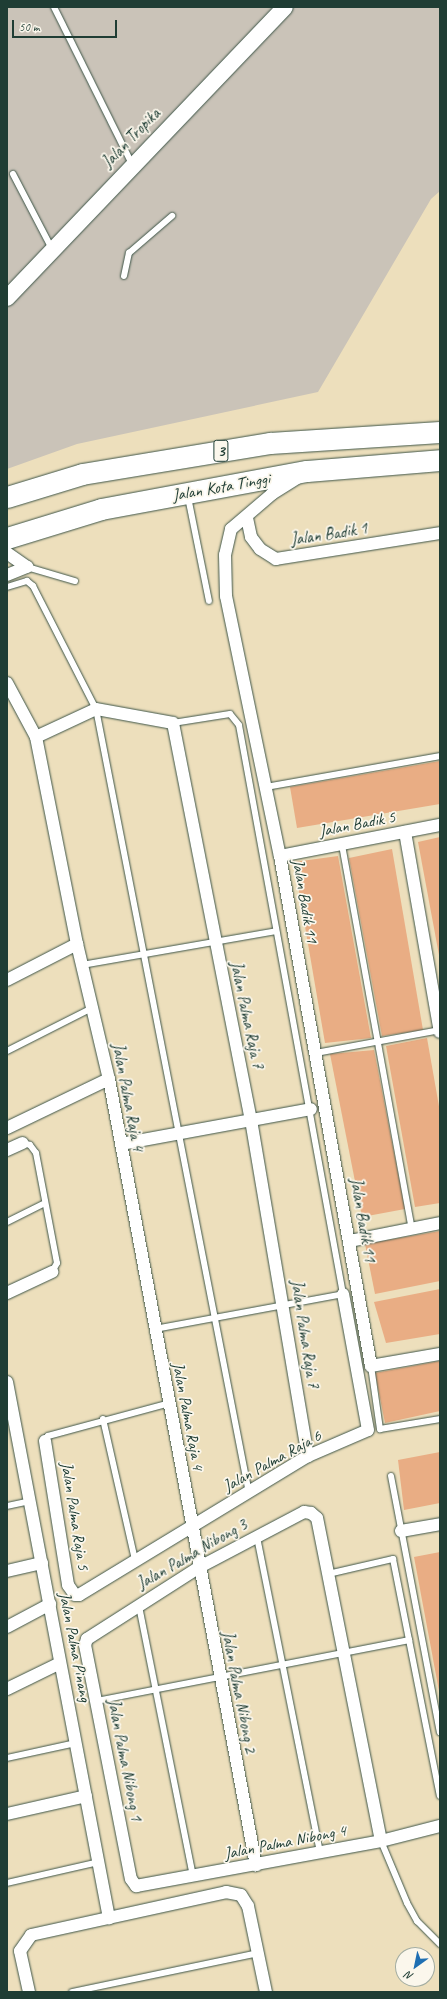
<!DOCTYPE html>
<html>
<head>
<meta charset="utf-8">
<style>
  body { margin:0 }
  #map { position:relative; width:447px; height:1999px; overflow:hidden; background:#eddfbc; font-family:Caveat,sans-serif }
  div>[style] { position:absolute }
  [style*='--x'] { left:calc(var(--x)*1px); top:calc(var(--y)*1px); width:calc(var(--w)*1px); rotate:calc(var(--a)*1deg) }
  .industrial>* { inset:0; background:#cac3b8 }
  .building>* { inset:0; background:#e9ad84 }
  .roads { filter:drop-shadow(0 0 1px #3e5548) drop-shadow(0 0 1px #3e5548) }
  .lane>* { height:6px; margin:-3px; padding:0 3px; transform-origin:3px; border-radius:3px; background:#fff }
  .street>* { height:12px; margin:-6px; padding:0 6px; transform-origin:6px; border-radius:6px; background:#fff }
  .secondary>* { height:16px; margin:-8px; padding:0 8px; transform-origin:8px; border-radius:8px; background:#fff }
  .highway>* { height:21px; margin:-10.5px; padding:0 10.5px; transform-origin:10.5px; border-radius:10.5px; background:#fff }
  span { translate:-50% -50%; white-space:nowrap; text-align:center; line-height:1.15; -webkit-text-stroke:3.5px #fbf7ec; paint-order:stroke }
  .shield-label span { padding:1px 3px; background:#fbf7ec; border:1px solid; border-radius:3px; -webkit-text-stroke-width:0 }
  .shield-label { font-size:16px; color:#1f3d34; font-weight:700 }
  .street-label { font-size:17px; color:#1f3d34 }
  .frame { position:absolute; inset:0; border:8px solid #1f3d34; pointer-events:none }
  .north { position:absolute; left:395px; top:1947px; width:40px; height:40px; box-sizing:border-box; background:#fbf7ec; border:1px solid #a3ada2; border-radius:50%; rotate:213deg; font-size:11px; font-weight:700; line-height:16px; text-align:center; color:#1f3d34 }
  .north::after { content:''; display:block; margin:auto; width:14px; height:18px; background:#1f6fb2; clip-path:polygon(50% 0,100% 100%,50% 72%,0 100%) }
  .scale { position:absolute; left:12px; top:20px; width:105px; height:18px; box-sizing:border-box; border:2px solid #1f3d34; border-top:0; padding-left:5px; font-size:12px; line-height:14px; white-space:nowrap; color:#1f3d34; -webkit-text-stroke:3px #fbf7ec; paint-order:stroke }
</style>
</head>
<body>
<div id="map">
  <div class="industrial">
    <div style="clip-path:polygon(7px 7px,440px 7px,440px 191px,431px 199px,318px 392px,77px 444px,7px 469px)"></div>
  </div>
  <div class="building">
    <div style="clip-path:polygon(440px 761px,440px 804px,297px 828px,290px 787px)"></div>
    <div style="clip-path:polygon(440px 837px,440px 955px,439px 955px,418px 842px)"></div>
    <div style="clip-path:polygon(392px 849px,423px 1030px,382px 1036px,349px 858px)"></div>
    <div style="clip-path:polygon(338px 856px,371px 1038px,325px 1043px,294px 862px)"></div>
    <div style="clip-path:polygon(427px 1038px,440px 1112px,440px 1203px,415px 1207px,386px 1046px)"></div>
    <div style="clip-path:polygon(374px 1050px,405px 1209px,362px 1217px,330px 1054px)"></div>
    <div style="clip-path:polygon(440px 1231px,440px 1281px,375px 1294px,365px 1244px)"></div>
    <div style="clip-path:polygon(440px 1289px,440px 1334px,386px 1343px,374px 1302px)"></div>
    <div style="clip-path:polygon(440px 1361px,440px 1411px,385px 1423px,375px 1373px)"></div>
    <div style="clip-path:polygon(440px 1452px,440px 1503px,404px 1510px,398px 1460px)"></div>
    <div style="clip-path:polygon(440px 1552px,440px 1691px,439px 1691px,414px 1557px)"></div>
  </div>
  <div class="roads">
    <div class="lane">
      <div style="--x:54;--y:7;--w:175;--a:63.6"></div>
      <div style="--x:13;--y:174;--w:85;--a:62.5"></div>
      <div style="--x:124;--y:276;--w:24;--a:-78"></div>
      <div style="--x:129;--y:253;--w:57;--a:-40.7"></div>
      <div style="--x:188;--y:497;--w:106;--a:78.6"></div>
      <div style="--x:27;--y:567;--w:50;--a:16.3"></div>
      <div style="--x:7;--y:587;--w:21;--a:-17"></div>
      <div style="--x:27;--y:581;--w:8;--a:40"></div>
      <div style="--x:33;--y:586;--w:138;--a:62.9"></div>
      <div style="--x:96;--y:709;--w:799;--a:78.96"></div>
      <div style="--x:266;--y:787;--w:177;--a:-10.1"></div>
      <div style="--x:342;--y:845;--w:390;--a:79.7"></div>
      <div style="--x:82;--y:965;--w:197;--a:-9.9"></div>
      <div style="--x:7;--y:1051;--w:95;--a:-26.8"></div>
      <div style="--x:316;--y:1053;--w:126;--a:-10.5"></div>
      <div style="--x:23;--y:1143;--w:7;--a:16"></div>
      <div style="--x:30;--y:1145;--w:10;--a:53"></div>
      <div style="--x:36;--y:1153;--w:112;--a:79.2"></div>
      <div style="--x:57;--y:1263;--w:10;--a:119"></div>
      <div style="--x:7;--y:1222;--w:40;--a:-26.6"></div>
      <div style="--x:155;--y:1329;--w:191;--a:-10.5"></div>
      <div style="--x:343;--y:1294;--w:578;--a:-100.36"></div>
      <div style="--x:239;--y:725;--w:14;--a:-129"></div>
      <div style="--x:230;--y:714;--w:58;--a:171"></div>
      <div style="--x:371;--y:1366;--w:64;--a:81.9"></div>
      <div style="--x:380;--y:1429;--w:61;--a:-9.5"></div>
      <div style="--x:103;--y:1419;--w:145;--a:77.2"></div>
      <div style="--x:45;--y:1441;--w:6;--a:-59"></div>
      <div style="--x:48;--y:1436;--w:123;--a:-15.1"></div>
      <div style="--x:391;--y:1476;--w:261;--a:79.2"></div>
      <div style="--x:7;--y:1506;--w:24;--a:-12"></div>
      <div style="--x:257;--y:1537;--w:321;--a:78.7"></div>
      <div style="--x:328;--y:1574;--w:67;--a:-13"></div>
      <div style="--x:393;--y:1559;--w:83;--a:78.8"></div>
      <div style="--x:139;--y:1606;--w:276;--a:78.7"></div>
      <div style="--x:96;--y:1701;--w:319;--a:-11"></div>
      <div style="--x:409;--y:1640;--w:159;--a:78.8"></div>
      <div style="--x:7;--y:1758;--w:71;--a:-12.3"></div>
      <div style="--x:381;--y:1841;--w:67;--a:67.2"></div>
      <div style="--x:407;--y:1903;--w:21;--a:61"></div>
      <div style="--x:417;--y:1921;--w:33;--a:45"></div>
      <div style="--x:7;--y:1883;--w:94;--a:-12.9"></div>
      <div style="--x:72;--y:1992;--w:190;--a:-11.8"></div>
    </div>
    <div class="street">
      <div style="--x:299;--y:477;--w:32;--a:148"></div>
      <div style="--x:272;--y:494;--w:54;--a:139.5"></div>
      <div style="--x:231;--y:529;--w:27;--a:103"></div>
      <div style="--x:225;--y:555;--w:41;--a:88.6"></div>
      <div style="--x:226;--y:596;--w:266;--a:78.3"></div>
      <div style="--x:280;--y:856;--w:518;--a:79.88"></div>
      <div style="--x:371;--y:1366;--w:70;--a:-9.9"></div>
      <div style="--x:247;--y:518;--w:19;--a:78"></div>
      <div style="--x:251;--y:537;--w:15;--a:53"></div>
      <div style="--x:260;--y:549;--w:19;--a:32"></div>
      <div style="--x:276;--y:559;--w:166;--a:-9"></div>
      <div style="--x:7;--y:553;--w:24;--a:35"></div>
      <div style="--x:7;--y:575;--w:22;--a:-22"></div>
      <div style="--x:7;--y:683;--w:61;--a:61.8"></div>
      <div style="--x:36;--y:737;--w:211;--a:78.8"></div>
      <div style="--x:77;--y:944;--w:139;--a:76.7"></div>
      <div style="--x:109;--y:1079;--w:800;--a:79.41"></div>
      <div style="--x:36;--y:737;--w:66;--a:-25"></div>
      <div style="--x:96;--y:709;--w:78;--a:10.3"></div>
      <div style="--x:173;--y:723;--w:405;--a:78.9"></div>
      <div style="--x:251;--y:1120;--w:341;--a:80.4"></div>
      <div style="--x:405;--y:832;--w:203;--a:80.1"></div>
      <div style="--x:280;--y:856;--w:163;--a:-11"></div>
      <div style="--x:7;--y:980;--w:79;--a:-27.2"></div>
      <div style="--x:7;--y:1128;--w:113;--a:-25.7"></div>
      <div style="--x:121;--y:1144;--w:193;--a:-10.4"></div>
      <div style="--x:7;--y:1150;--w:17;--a:-24"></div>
      <div style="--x:350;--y:1241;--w:92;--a:-11.3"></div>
      <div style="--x:7;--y:1293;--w:50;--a:-25"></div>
      <div style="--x:7;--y:1382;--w:546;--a:79.23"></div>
      <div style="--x:45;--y:1441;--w:146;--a:80.9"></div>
      <div style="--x:68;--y:1585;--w:12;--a:55"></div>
      <div style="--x:75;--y:1595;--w:4;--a:0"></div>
      <div style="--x:79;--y:1595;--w:268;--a:-31.3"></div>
      <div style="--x:308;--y:1456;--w:65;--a:-23.4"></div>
      <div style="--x:368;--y:1430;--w:138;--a:-100.4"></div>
      <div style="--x:401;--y:1531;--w:40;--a:-10"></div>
      <div style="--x:7;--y:1571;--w:36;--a:-13"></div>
      <div style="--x:7;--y:1627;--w:49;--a:-28.1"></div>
      <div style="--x:7;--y:1689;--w:59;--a:-26.1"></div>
      <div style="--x:7;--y:1814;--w:81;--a:-12.8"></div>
      <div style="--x:381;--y:1841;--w:329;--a:-101.2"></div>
      <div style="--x:317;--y:1518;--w:8;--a:-140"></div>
      <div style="--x:311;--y:1513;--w:7;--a:-172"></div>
      <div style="--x:304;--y:1512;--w:120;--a:152.2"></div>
      <div style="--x:198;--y:1568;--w:132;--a:147.4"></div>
      <div style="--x:87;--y:1639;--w:6;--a:108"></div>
      <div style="--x:85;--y:1645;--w:238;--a:78.9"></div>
      <div style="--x:131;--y:1879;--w:9;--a:54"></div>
      <div style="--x:136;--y:1886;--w:249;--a:-10.4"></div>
      <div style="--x:381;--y:1841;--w:61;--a:-14.3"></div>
      <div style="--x:29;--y:1992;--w:42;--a:-102.4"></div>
      <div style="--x:20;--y:1951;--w:19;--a:-55"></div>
      <div style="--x:31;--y:1935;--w:200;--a:-12.4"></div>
      <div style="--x:226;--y:1892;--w:15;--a:11"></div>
      <div style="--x:241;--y:1895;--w:13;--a:58"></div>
      <div style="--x:248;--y:1906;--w:88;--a:78.2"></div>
    </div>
    <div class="secondary">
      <div style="--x:7;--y:298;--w:402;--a:-46.3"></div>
    </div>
    <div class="highway">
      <div style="--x:7;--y:497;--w:78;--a:-17"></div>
      <div style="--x:82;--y:474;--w:191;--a:-9.4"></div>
      <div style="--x:270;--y:443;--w:170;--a:-3.7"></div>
      <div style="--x:7;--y:538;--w:98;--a:-17.1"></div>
      <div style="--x:101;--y:509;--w:209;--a:-10.5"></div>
      <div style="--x:307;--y:471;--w:133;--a:-4.7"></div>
    </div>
  </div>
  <div class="shield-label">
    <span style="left:221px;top:451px">3</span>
  </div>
  <div class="street-label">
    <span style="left:131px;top:138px;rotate:-46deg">Jalan Tropika</span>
    <span style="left:221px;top:487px;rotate:-10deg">Jalan Kota Tinggi</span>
    <span style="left:329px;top:534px;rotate:-9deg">Jalan Badik 1</span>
    <span style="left:357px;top:824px;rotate:-11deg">Jalan Badik 5</span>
    <span style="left:305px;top:901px;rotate:80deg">Jalan Badik 11</span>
    <span style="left:247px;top:1015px;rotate:78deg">Jalan Palma Raja 7</span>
    <span style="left:128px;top:1097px;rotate:79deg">Jalan Palma Raja 4</span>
    <span style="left:363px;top:1220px;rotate:80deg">Jalan Badik 11</span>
    <span style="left:305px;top:1334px;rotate:81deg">Jalan Palma Raja 7</span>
    <span style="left:188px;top:1416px;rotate:79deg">Jalan Palma Raja 4</span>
    <span style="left:272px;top:1461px;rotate:-29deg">Jalan Palma Raja 6</span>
    <span style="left:75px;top:1516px;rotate:81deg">Jalan Palma Raja 5</span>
    <span style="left:192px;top:1554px;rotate:-30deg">Jalan Palma Nibong 3</span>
    <span style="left:75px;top:1647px;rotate:79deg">Jalan Palma Pinang</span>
    <span style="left:239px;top:1692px;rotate:79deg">Jalan Palma Nibong 2</span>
    <span style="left:125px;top:1760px;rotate:79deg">Jalan Palma Nibong 1</span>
    <span style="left:285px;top:1842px;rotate:-11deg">Jalan Palma Nibong 4</span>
  </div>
  <div class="frame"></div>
  <div class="north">N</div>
  <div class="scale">50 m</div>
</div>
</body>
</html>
